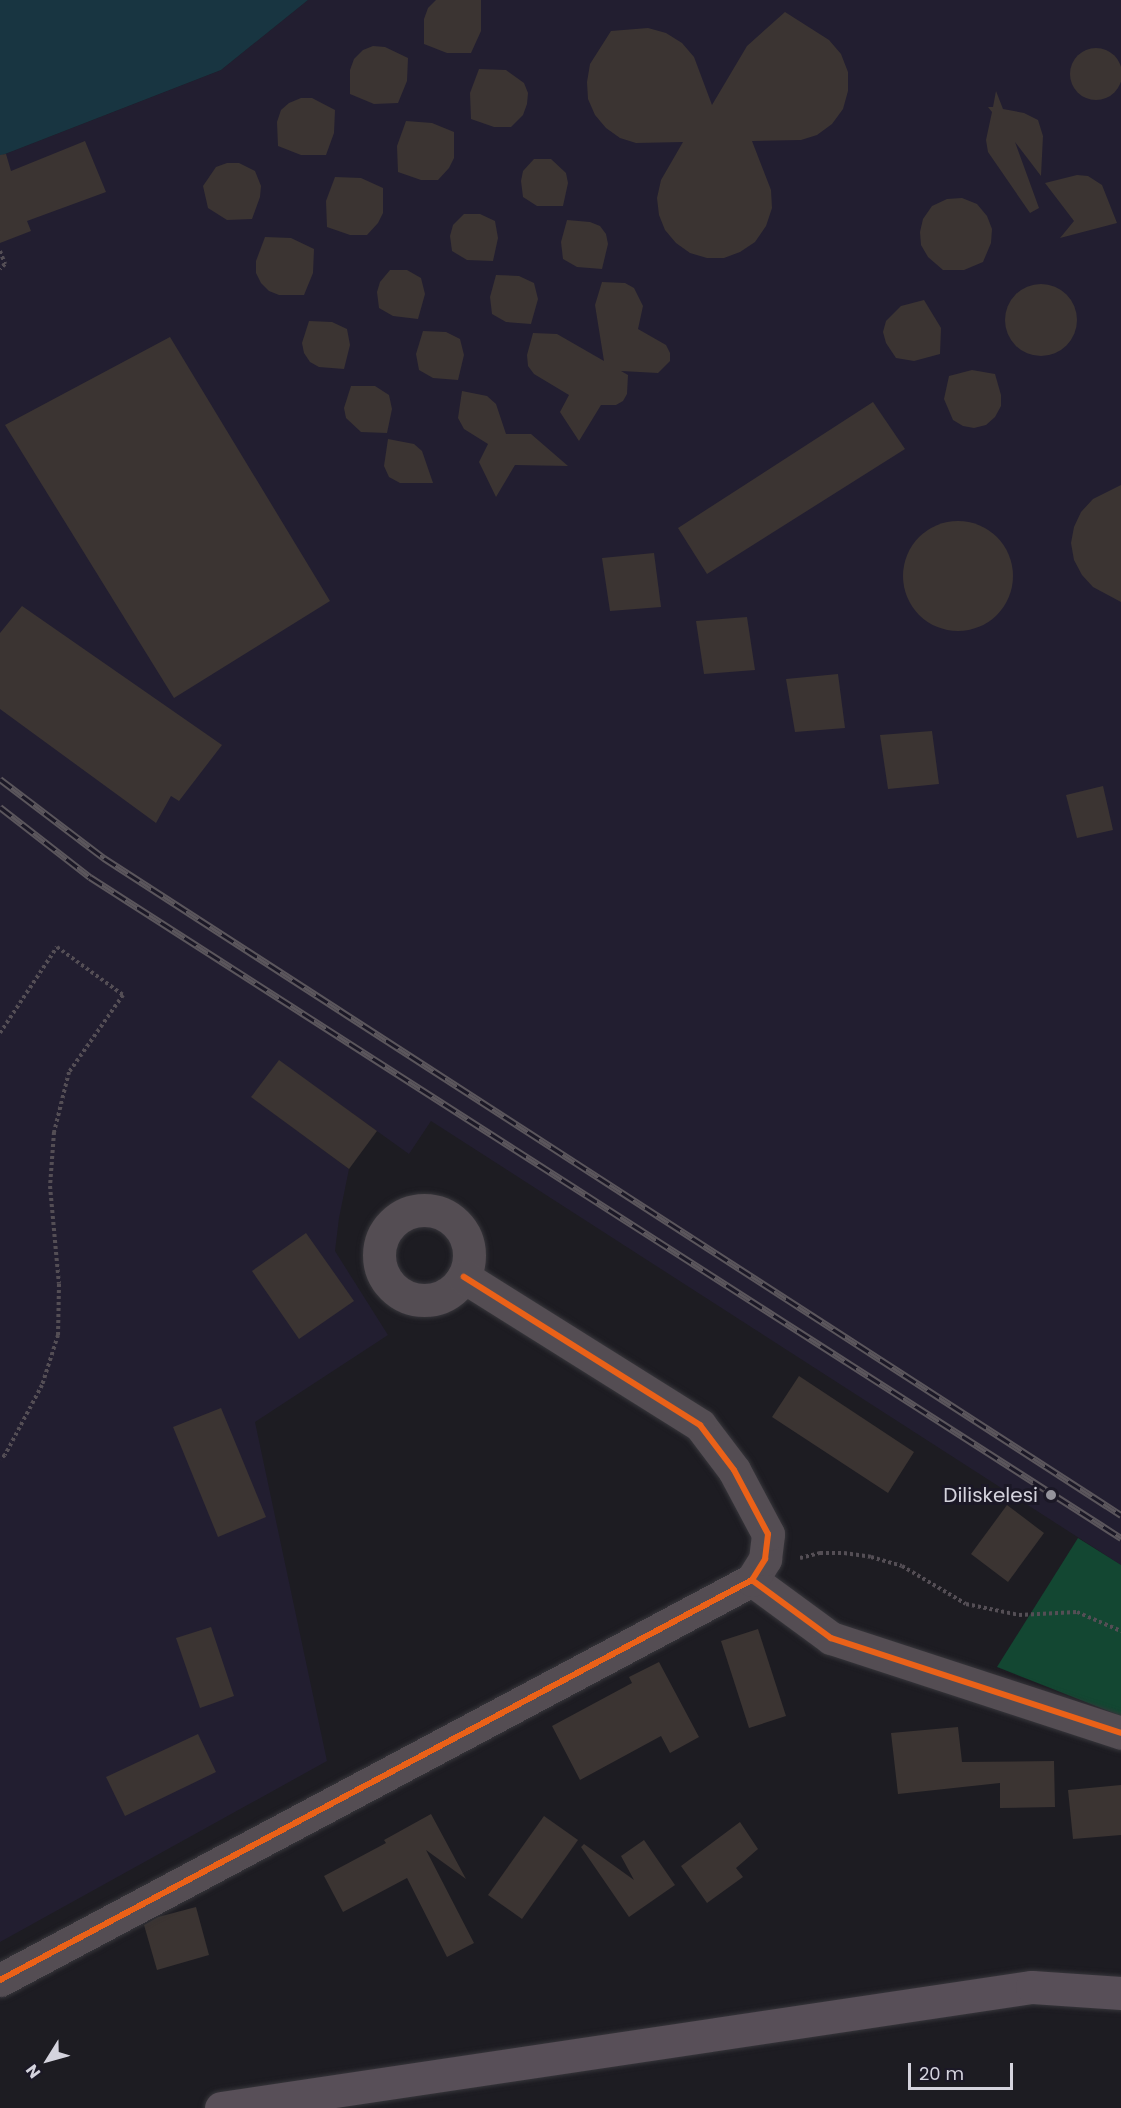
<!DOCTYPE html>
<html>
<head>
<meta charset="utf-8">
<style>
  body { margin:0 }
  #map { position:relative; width:1121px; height:2108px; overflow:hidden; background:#1d1c22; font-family:Poppins,sans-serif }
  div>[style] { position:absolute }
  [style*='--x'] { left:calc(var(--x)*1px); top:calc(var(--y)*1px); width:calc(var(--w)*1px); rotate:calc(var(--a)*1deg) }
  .built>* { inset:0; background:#221e30 }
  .green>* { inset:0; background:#134732 }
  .water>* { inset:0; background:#183541 }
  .building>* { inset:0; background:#3b3432 }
  .round { border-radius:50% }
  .path>* { height:4px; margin-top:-2px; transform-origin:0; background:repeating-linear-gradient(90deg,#544e55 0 3px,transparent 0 6px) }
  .roads { filter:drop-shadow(0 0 2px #37363b) drop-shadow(0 0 2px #37363b) }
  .minor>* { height:33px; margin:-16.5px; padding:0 16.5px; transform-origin:16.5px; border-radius:16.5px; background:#544d53 }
  .minor>.ring { margin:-16.5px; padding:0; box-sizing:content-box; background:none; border:33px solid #544d53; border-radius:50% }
  .secondary>* { height:33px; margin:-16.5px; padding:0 16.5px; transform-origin:16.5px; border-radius:16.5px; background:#584f58 }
  .rail>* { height:7px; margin-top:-3.5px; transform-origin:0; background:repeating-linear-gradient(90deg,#1b1826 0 14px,#5b565c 0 28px); box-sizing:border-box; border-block:2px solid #5b565c }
  .cycleway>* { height:6px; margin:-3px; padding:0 3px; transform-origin:3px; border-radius:3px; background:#ea6118 }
  .dots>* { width:16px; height:16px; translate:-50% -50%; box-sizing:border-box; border:3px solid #1b1826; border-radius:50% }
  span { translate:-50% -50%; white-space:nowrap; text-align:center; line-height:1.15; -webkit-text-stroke:6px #1b1826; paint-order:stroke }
  .poi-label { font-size:20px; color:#d4d3dd }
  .right { translate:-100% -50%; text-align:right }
  .north { position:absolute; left:18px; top:2030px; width:60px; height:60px; -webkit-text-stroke:4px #1b1826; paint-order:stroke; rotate:233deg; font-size:16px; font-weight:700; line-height:24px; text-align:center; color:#d4d3dd }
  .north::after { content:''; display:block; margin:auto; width:21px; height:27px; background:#d4d3dd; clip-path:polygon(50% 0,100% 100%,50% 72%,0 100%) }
  .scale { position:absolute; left:908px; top:2063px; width:105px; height:27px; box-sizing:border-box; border:3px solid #d4d3dd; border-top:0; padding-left:8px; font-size:18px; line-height:21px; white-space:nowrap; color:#d4d3dd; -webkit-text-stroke:4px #1b1826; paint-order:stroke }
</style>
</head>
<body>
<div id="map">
  <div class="built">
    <div style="clip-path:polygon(308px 0,1121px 0,1121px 1565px,431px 1121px,409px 1154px,279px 1061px,252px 1097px,349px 1169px,339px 1218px,335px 1251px,388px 1335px,255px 1422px,327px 1761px,0 1942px,0 156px,221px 70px)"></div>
  </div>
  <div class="green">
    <div style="clip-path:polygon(1078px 1538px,1121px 1565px,1121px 1716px,997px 1667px)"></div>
  </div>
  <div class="water">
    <div style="clip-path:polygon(0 0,308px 0,221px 70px,0 156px)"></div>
  </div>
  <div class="building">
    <div style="clip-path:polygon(436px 0,481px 0,481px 31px,471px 53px,447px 53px,424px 44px,424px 19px,428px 8px)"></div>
    <div style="clip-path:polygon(785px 12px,829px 40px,841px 54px,848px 72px,848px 91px,843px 109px,832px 124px,817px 135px,801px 140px,752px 141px,771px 190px,772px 208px,766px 226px,755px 242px,740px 252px,724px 258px,707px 258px,690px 253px,676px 243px,665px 230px,659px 215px,657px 198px,661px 180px,683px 142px,636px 143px,620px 138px,606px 128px,595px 115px,588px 99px,587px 82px,590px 64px,611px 31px,648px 28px,666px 33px,682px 43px,694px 57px,712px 105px,747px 46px)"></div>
    <div style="clip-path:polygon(373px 46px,385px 47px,408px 58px,407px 81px,398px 103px,374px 104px,350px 94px,350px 70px,354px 59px,363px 50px)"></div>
    <div class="round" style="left:1070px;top:48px;width:52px;height:52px"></div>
    <div style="clip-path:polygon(479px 69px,506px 70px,524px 83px,528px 93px,527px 104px,523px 115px,511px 127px,494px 127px,471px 119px,470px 93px)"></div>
    <div style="clip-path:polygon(996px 91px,1003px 109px,1024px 113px,1038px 120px,1043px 136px,1041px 176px,1015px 142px,1039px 208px,1030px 213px,988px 152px,986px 140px,992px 112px,988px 107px,993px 107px)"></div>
    <div style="clip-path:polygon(301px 98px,312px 98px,335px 110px,334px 133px,326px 155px,301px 155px,278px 146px,277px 122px,281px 110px,289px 103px)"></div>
    <div style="clip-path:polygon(406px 121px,432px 123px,454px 132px,454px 158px,449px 168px,438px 180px,421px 180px,398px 172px,397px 146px)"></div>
    <div style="clip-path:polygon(85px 141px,106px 192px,27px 221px,31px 231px,0 243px,0 155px,6px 154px,11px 171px)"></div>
    <div style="clip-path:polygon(534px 159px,551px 159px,566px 173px,568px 183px,563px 206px,537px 206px,523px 197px,521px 181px,523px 171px)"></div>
    <div style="clip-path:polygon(227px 163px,239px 163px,255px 171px,261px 186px,260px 197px,252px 219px,227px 220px,208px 208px,203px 186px,216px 167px)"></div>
    <div style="clip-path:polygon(1077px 175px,1088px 176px,1102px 185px,1117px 223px,1060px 238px,1074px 221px,1045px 183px)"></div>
    <div style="clip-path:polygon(335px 177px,361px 178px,383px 188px,383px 213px,378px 223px,367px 235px,350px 235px,327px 227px,326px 201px)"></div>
    <div style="clip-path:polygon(962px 198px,977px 204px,987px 216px,992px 229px,991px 243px,983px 262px,964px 270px,943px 270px,928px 257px,921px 245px,920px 232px,923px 219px,932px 206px,947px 199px)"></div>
    <div style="clip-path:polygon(464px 214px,480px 214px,495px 221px,498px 238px,493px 261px,467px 260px,452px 251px,450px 236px,453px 225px)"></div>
    <div style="clip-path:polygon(567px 220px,590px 222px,600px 226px,606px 234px,608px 244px,602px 269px,577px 267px,563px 259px,561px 242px)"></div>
    <div style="clip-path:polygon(265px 237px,291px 238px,314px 249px,313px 273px,304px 295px,279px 295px,269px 291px,261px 283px,256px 273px,256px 261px)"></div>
    <div style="clip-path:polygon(390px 270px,407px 270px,421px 278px,425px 294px,418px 319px,393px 316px,379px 308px,377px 292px,380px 282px)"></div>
    <div style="clip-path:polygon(496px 275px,519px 276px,534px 283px,538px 299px,531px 324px,506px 322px,492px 314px,490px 297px)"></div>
    <div style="clip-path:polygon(602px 282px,625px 283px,634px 288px,643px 306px,638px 329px,666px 345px,670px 353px,670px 361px,658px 373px,621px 371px,628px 375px,627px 394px,623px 401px,616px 405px,601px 405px,579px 441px,560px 412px,569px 395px,534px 374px,528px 366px,527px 355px,533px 333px,557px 334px,604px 361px,595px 305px)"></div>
    <div class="round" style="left:1005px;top:284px;width:72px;height:72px"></div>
    <div style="clip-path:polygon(924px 300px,941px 328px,940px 354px,914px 361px,896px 358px,886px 343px,883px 332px,886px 321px,901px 306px)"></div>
    <div style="clip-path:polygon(309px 321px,332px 322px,347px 329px,350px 345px,344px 369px,319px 367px,310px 362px,304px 353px,302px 343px)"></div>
    <div style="clip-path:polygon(423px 331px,446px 332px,460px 339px,464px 355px,458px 380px,433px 378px,419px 370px,416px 354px)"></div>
    <div style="clip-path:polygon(170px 337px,330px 601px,174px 698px,5px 425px)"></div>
    <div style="clip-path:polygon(972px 370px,995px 374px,1001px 395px,1001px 406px,995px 417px,986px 425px,974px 428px,963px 426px,953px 420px,944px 399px,949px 376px)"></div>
    <div style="clip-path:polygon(351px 386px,375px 386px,389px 395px,392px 409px,387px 433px,361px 432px,346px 418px,344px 408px)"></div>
    <div style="clip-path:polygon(462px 391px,487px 396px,496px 404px,506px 434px,531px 434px,568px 466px,515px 465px,496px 497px,479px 462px,488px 444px,464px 429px,458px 418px)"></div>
    <div style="clip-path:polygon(873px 402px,905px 449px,707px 574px,678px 528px)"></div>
    <div style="clip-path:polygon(388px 439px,414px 444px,422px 451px,433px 483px,400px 483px,389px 477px,384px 466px)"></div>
    <div style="clip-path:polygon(1121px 485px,1121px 602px,1093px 587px,1082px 575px,1074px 560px,1071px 543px,1074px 527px,1081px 512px,1093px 499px)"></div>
    <div class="round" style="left:903px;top:521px;width:110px;height:110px"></div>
    <div style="clip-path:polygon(654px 553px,661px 607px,610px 611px,602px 558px)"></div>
    <div style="clip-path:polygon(22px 606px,222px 745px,179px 801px,171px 796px,156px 823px,0 709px,0 633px)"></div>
    <div style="clip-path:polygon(747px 617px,755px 670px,704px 674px,696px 621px)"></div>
    <div style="clip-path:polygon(838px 674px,845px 728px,795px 732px,786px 679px)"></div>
    <div style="clip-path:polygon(932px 731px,939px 784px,888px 789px,880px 735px)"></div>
    <div style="clip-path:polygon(1103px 786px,1113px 830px,1077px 838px,1066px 795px)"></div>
    <div style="clip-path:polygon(279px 1060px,377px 1131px,349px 1169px,251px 1097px)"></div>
    <div style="clip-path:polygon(306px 1233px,354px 1301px,299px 1339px,252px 1271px)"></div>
    <div style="clip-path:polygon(799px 1376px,914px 1452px,888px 1493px,772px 1417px)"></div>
    <div style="clip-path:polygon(221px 1408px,266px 1517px,218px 1537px,173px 1427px)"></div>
    <div style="clip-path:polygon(1007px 1505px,1044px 1533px,1008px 1582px,971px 1554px)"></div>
    <div style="clip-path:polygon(211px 1627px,234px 1696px,200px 1708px,176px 1638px)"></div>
    <div style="clip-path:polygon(758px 1629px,786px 1716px,749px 1728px,721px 1641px)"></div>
    <div style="clip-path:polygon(659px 1662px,699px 1737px,670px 1753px,661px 1736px,580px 1780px,552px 1726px,632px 1683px,629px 1677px)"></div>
    <div style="clip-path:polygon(958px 1727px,962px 1762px,1054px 1761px,1055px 1807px,1000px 1808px,1000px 1783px,898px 1794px,891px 1733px)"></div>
    <div style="clip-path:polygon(198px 1734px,216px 1772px,125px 1816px,106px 1777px)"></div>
    <div style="clip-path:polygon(1121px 1785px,1121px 1835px,1073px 1839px,1068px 1790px)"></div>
    <div style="clip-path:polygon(431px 1814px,466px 1879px,426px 1850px,474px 1943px,447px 1957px,407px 1878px,343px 1912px,324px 1876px,386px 1843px,384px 1840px)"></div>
    <div style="clip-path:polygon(544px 1816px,578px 1840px,522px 1919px,488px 1895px)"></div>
    <div style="clip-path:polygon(740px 1822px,758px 1849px,736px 1868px,743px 1877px,707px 1903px,681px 1866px)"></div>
    <div style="clip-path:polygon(644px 1840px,675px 1885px,629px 1917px,581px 1847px,584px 1844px,634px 1880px,621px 1856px)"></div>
    <div style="clip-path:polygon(196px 1907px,209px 1955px,157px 1970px,144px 1925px,158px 1917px)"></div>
  </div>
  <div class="path">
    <div style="--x:0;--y:251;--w:14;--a:69"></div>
    <div style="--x:5;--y:264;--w:7;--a:135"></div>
    <div style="--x:0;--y:1033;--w:103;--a:-56.5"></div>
    <div style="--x:57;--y:947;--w:82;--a:36"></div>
    <div style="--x:123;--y:995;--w:94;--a:125"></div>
    <div style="--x:69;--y:1072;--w:62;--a:104"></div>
    <div style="--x:54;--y:1132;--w:54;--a:94.2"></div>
    <div style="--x:50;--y:1186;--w:98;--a:84.8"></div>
    <div style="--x:59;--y:1284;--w:51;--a:91.1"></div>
    <div style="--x:58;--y:1335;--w:52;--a:107.7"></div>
    <div style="--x:42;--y:1385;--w:79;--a:117.9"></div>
    <div style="--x:5;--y:1455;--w:6;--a:141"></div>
    <div style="--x:800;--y:1558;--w:21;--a:-14"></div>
    <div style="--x:820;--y:1553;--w:24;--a:0"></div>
    <div style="--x:844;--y:1553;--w:27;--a:8"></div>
    <div style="--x:871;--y:1557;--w:32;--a:16"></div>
    <div style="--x:902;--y:1566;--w:74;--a:30.7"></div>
    <div style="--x:966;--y:1604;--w:54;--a:11.7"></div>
    <div style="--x:1019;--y:1615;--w:58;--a:-3"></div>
    <div style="--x:1077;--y:1612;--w:48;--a:23.4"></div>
  </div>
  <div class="roads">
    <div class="minor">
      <div class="ring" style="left:379px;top:1210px;width:57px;height:57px"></div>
      <div style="--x:752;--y:1580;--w:98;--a:36.3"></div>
      <div style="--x:831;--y:1638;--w:305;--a:18.1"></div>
      <div style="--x:0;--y:1980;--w:852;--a:-28.01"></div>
      <div style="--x:752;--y:1580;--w:25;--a:-58"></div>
      <div style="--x:765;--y:1559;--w:25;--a:-83"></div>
      <div style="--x:768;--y:1534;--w:72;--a:-118"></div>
      <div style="--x:734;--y:1470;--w:56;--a:-127.1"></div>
      <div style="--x:700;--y:1425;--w:279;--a:-147.9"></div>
    </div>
    <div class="secondary">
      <div style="--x:221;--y:2108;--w:820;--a:-8.49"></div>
      <div style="--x:1032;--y:1987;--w:89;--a:3.9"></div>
    </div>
  </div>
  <div class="rail">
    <div style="--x:0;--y:779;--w:131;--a:37.2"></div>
    <div style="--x:104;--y:858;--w:1211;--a:32.86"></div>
    <div style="--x:0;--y:807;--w:114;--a:37.9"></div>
    <div style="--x:90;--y:877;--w:1225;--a:32.66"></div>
  </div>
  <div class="cycleway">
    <div style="--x:752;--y:1580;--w:98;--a:36.3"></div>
    <div style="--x:831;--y:1638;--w:305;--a:18.1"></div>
    <div style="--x:0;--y:1980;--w:852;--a:-28.01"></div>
    <div style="--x:752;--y:1580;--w:25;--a:-58"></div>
    <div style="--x:765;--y:1559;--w:25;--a:-83"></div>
    <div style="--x:768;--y:1534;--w:72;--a:-118"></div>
    <div style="--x:734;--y:1470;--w:56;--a:-127.1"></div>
    <div style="--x:700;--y:1425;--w:279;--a:-147.9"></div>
  </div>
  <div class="dots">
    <div style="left:1051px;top:1495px;background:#94939c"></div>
  </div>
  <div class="poi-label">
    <span class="right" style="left:1038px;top:1495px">Diliskelesi</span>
  </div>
  <div class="north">N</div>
  <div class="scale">20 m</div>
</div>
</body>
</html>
